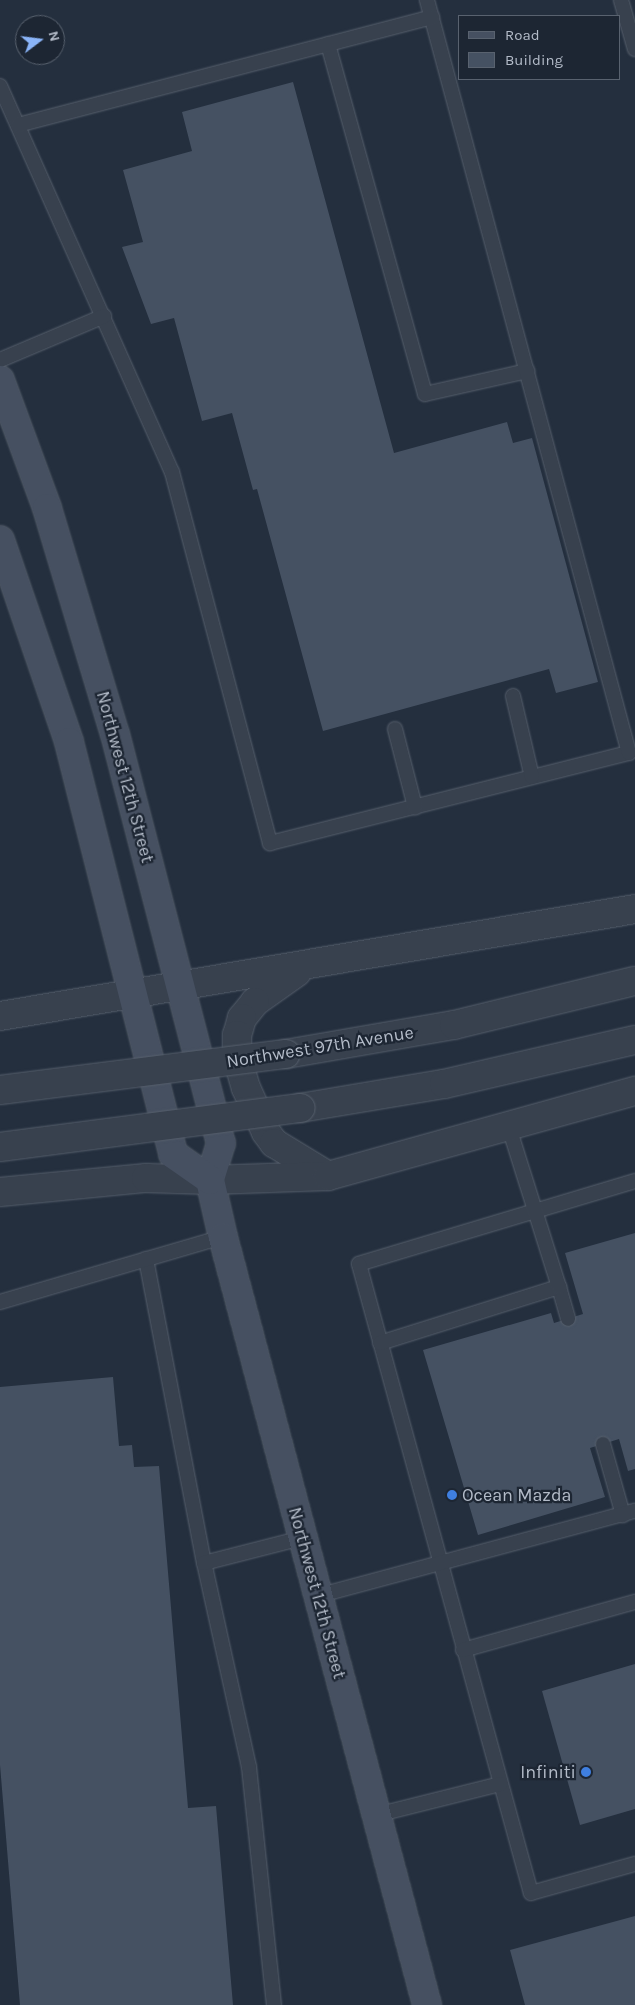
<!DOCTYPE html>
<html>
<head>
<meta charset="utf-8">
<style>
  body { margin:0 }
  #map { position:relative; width:635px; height:2005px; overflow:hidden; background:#242f3e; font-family:Karla,sans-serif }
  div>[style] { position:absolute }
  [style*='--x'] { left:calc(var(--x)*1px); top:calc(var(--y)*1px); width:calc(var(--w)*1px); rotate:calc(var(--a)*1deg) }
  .building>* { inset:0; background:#455162 }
  .roads { filter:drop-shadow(0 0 1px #565f6c) drop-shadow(0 0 1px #565f6c) }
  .service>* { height:14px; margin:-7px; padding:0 7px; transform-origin:7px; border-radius:7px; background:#38414e }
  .tertiary>* { height:28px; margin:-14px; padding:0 14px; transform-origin:14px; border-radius:14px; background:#38414e }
  .secondary>* { height:28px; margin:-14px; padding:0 14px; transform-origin:14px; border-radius:14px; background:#465061 }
  .bridges { filter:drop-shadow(0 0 1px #565f6c) drop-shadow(0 0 1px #565f6c) }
  .tertiary-bridge>* { height:28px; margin:-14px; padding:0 14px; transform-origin:14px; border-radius:14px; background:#38414e }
  .dots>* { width:14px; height:14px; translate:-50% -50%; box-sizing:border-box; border:2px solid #1d2633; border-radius:50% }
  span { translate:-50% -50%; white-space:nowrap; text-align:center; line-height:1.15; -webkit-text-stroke:4.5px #1d2633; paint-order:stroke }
  .street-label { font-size:18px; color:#b4bcc9 }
  .poi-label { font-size:18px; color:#b4bcc9 }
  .left { translate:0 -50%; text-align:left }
  .right { translate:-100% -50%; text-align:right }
  .legend { position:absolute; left:458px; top:15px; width:162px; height:65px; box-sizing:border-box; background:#1d2633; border:1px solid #59626f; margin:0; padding:6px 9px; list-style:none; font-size:15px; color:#b4bcc9 }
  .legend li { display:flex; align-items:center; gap:10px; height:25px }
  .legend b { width:25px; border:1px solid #59626f }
  .north { position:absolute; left:15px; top:15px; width:50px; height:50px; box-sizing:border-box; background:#1d2633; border:1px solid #59626f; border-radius:50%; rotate:75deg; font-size:14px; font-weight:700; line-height:20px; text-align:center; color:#b4bcc9 }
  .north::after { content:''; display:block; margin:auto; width:18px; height:22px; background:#8ab4f8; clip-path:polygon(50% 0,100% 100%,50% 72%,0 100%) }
</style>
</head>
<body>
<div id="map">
  <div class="building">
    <div style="clip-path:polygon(293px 82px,394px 453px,507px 422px,513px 443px,532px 438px,598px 682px,556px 693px,549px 669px,323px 731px,257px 489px,253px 490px,232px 413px,202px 421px,174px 318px,151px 324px,122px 247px,143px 242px,123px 170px,192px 151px,182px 112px)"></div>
    <div style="clip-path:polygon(635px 1233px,635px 1469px,628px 1471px,619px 1439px,590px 1448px,605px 1497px,478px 1535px,423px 1350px,551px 1313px,554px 1323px,583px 1314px,565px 1253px)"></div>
    <div style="clip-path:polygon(113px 1377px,119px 1446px,132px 1445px,134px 1467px,159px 1466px,188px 1808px,216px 1806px,233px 2005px,20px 2005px,0 1765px,0 1387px)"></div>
    <div style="clip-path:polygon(635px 1664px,635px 1809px,580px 1825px,542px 1691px)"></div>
    <div style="clip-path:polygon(635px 1916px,635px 2005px,525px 2005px,510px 1950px)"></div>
  </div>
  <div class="roads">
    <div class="service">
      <div style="--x:621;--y:0;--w:51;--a:74.1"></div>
      <div style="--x:328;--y:44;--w:363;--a:74.5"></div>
      <div style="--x:425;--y:394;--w:105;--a:-12.7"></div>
      <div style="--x:0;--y:86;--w:423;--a:66"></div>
      <div style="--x:172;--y:472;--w:384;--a:75.2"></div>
      <div style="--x:270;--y:843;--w:370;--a:-14.1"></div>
      <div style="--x:629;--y:753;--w:780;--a:-105.02"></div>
      <div style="--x:18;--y:125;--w:428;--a:-14.6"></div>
      <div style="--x:0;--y:360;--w:113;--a:-22.9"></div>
      <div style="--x:513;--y:696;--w:83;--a:76.8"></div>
      <div style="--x:395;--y:729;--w:81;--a:75.6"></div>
      <div style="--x:635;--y:1181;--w:288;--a:163.3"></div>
      <div style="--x:359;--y:1264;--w:652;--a:74.71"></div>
      <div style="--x:531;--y:1893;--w:108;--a:-15.6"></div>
      <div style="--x:146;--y:1259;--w:309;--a:79.2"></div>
      <div style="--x:559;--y:1287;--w:33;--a:74"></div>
      <div style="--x:0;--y:1302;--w:232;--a:-16.3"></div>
      <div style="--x:380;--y:1343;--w:188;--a:-17.4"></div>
      <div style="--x:559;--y:1287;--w:168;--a:-107.4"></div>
      <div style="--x:603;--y:1444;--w:74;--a:74.3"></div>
      <div style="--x:317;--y:1596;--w:329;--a:-15"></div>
      <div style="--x:463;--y:1650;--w:179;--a:-15.6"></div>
      <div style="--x:376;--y:1815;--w:128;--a:-14"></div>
      <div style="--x:274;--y:2005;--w:239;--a:-96"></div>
      <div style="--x:249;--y:1767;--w:209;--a:-102.4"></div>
      <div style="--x:204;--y:1563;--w:101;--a:-14.3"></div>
    </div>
    <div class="tertiary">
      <div style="--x:297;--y:972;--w:52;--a:144.5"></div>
      <div style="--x:255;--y:1002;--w:21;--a:129"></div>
      <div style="--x:242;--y:1018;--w:18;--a:106"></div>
      <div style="--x:237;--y:1035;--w:22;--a:90"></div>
      <div style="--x:237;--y:1057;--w:32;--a:74"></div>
      <div style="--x:246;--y:1088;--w:48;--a:65.6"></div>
      <div style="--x:266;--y:1132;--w:14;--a:54"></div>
      <div style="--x:274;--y:1143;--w:63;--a:31.4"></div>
      <div style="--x:0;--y:1016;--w:644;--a:-9.56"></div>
      <div style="--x:286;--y:1054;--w:170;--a:-9.8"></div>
      <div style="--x:454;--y:1025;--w:186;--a:-13.7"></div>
      <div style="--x:300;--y:1108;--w:146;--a:-9.5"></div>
      <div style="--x:444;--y:1084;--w:196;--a:-13"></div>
      <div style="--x:0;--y:1192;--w:147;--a:-5.5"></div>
      <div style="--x:146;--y:1178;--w:64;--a:1.8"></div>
      <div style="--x:210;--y:1180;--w:118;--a:-1.9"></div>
      <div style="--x:328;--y:1176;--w:319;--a:-15.5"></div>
    </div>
    <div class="secondary">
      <div style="--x:0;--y:380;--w:136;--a:69.8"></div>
      <div style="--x:47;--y:508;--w:236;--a:73.3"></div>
      <div style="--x:115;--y:734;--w:423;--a:75.5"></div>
      <div style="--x:221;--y:1143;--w:39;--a:107"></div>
      <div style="--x:210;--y:1180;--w:58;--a:77.2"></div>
      <div style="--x:223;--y:1237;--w:795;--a:75.12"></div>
      <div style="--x:0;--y:540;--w:213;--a:71.1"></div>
      <div style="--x:69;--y:742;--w:425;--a:75.8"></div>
      <div style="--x:173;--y:1154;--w:45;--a:35.1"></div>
    </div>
  </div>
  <div class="bridges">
    <div class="tertiary-bridge">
      <div style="--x:0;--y:1090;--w:288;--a:-7.2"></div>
      <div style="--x:0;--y:1147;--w:303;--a:-7.4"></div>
    </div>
  </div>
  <div class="dots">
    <div style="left:452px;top:1495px;background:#3f7fe0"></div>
    <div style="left:586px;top:1772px;background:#3f7fe0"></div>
  </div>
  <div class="street-label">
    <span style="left:125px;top:777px;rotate:75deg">Northwest 12th Street</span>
    <span style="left:320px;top:1047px;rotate:-9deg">Northwest 97th Avenue</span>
    <span style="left:317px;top:1593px;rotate:75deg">Northwest 12th Street</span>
  </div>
  <div class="poi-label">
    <span class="left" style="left:462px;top:1495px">Ocean Mazda</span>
    <span class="right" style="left:576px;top:1772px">Infiniti</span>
  </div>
  <ul class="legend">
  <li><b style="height:6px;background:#465061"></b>Road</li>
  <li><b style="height:14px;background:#455162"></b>Building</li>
  </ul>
  <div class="north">N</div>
</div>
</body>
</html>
